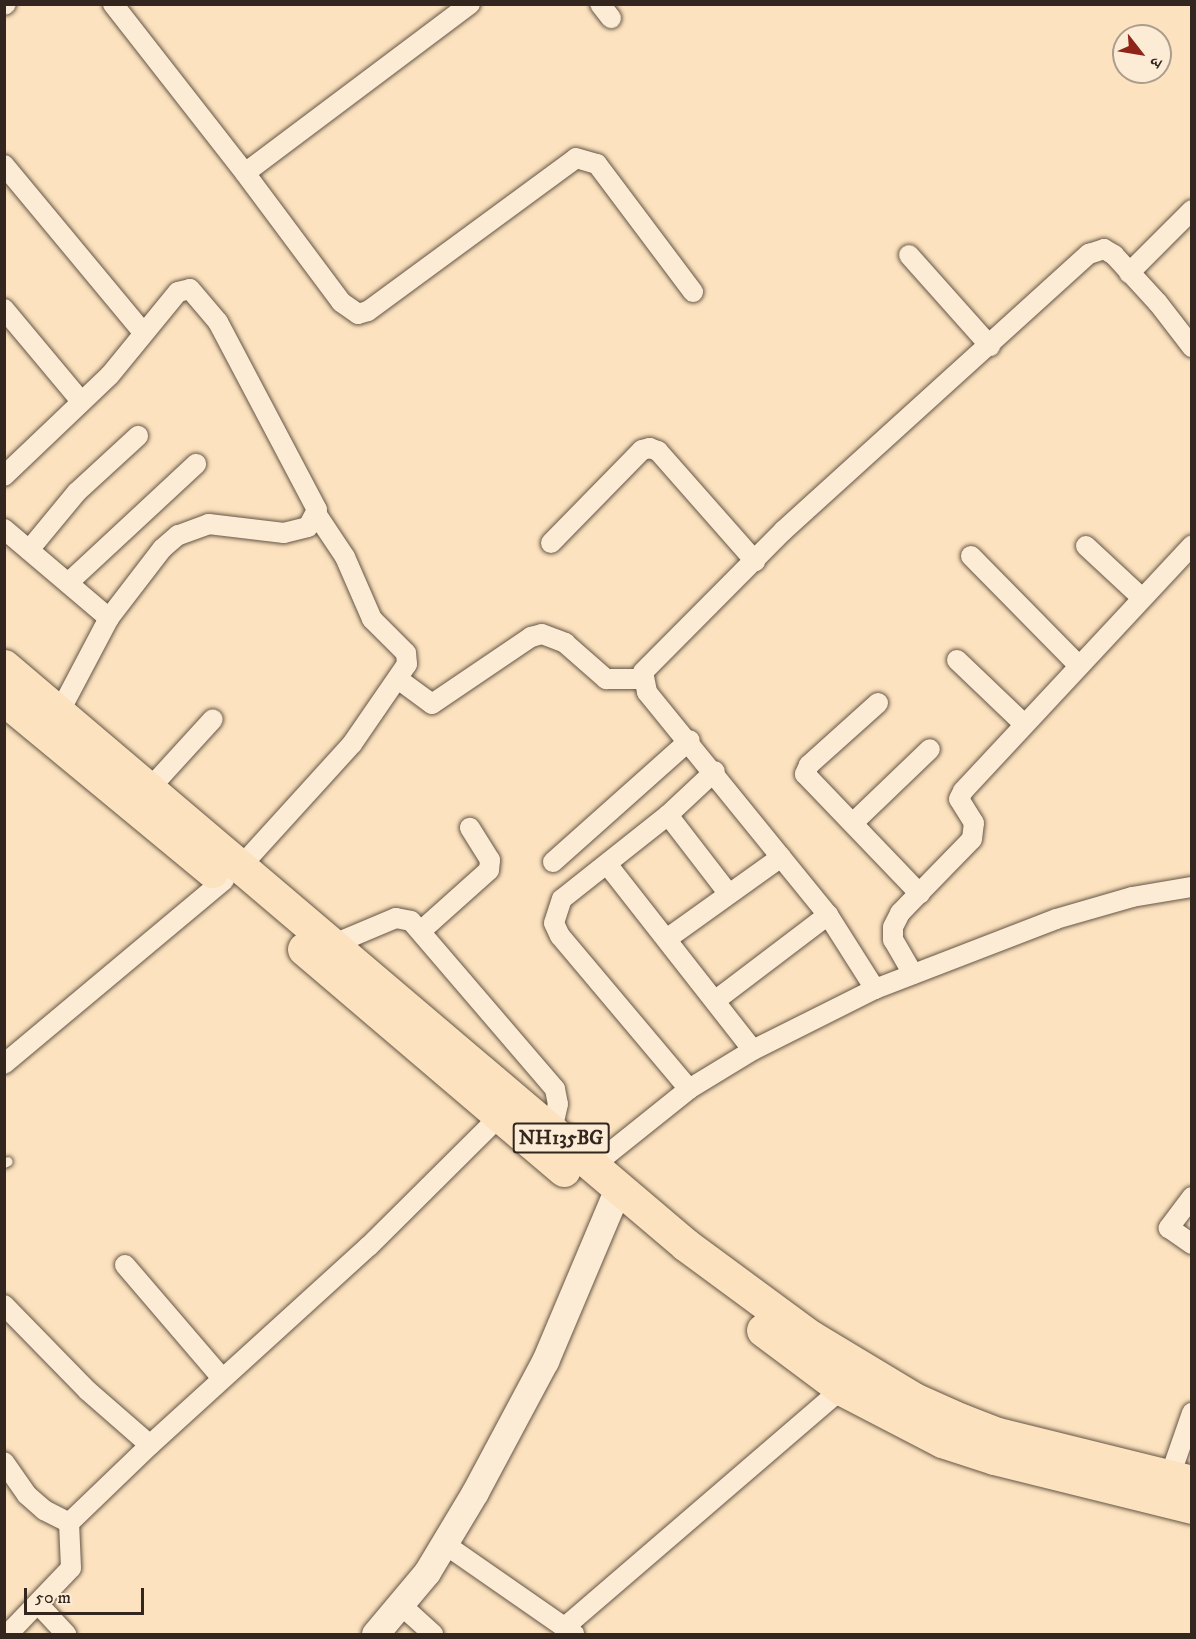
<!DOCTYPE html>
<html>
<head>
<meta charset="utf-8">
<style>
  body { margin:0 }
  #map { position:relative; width:1196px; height:1639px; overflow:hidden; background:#fce2be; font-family:"IM FELL DW Pica","Noto Serif Devanagari",serif }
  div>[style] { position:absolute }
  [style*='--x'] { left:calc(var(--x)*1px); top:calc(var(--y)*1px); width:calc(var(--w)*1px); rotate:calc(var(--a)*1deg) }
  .roads { filter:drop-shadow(0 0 2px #645546) drop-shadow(0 0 2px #645546) }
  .lane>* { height:9px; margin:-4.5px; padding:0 4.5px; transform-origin:4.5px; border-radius:4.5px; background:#fdecd5 }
  .street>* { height:20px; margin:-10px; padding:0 10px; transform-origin:10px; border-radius:10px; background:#fdecd5 }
  .secondary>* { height:27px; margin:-13.5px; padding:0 13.5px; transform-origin:13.5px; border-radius:13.5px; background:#fdecd5 }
  .highway>* { height:33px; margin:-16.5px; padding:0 16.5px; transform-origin:16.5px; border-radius:16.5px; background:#fce2be }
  span { translate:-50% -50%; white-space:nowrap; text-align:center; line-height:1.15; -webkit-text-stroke:4.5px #fdecd5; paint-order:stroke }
  .shield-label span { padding:2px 4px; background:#fdecd5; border:2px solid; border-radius:4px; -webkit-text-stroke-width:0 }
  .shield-label { font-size:20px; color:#32261e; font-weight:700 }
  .frame { position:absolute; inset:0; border:6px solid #32261e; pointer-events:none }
  .north { position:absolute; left:1112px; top:24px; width:60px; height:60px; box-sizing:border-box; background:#fdecd5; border:2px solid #ac9d8c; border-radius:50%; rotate:121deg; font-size:16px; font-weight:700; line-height:24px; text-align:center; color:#32261e }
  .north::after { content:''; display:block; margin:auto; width:21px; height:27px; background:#8f2418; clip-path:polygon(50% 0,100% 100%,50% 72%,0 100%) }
  .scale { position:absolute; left:24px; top:1588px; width:120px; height:27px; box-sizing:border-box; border:3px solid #32261e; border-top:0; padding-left:8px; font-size:18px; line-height:21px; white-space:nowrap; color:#32261e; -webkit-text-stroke:4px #fdecd5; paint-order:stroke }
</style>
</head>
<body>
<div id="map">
  <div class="roads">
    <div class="lane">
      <div style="--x:4;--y:1163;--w:4;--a:-27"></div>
    </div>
    <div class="street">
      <div style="--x:113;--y:4;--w:214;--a:52"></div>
      <div style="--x:470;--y:4;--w:281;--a:143.1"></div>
      <div style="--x:245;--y:173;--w:161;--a:53.3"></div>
      <div style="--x:341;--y:302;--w:21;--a:35"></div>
      <div style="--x:358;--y:314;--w:10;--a:-17"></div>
      <div style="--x:368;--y:311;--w:258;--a:-36.3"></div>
      <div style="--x:576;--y:158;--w:22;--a:16"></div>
      <div style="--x:597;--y:164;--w:160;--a:53.1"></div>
      <div style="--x:600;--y:4;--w:18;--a:52"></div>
      <div style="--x:4;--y:5;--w:2;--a:-27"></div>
      <div style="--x:4;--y:165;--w:216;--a:50.3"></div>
      <div style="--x:909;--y:255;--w:122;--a:48.3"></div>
      <div style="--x:1129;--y:273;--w:89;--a:-45"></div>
      <div style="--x:4;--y:309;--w:120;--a:50.1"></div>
      <div style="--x:4;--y:476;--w:146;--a:-43.6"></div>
      <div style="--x:110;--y:375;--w:107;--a:-50.7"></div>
      <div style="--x:178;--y:292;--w:12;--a:-14"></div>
      <div style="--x:190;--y:289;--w:43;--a:49.7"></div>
      <div style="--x:218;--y:322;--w:212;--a:62.2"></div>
      <div style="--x:317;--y:510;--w:19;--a:118"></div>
      <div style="--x:308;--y:527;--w:25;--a:166"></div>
      <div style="--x:284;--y:533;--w:76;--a:-173.2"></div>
      <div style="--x:209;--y:524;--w:33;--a:160"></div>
      <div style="--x:178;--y:535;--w:21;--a:139"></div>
      <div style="--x:162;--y:549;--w:87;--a:127.5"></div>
      <div style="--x:109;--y:618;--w:107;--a:117.8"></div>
      <div style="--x:4;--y:529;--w:138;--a:40.3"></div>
      <div style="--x:551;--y:543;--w:130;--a:-45.6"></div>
      <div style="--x:642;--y:450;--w:8;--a:-14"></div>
      <div style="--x:650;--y:448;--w:9;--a:21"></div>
      <div style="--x:658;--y:451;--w:147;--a:48.6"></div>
      <div style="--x:1086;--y:546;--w:76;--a:42.9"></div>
      <div style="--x:29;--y:550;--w:75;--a:-50.4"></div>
      <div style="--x:77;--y:492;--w:83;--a:-42.6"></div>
      <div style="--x:971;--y:556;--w:154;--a:45.5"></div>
      <div style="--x:68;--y:583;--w:175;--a:-42.9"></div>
      <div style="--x:957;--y:660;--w:93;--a:43.7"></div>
      <div style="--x:398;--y:679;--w:42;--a:36.3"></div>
      <div style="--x:432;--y:704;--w:120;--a:-34.1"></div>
      <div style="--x:531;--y:637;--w:11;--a:-15"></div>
      <div style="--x:542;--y:634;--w:25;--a:21"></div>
      <div style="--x:565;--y:643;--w:55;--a:41.3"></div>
      <div style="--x:606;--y:679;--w:35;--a:0"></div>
      <div style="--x:878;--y:703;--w:93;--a:138.1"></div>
      <div style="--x:809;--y:765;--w:10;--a:114"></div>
      <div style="--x:805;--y:774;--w:166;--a:46.2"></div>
      <div style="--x:150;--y:788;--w:93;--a:-47.6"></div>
      <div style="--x:668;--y:815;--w:98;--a:52.4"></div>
      <div style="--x:854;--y:822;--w:105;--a:-43.8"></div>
      <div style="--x:553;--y:862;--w:183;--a:-41.7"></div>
      <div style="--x:607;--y:864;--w:236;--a:51.9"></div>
      <div style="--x:241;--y:866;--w:165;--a:-47.7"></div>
      <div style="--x:352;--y:744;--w:97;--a:-55.5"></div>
      <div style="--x:407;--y:664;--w:11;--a:-95"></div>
      <div style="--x:406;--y:653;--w:48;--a:-135"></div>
      <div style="--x:372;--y:619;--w:68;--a:-113.5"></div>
      <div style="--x:345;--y:557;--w:50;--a:-123.7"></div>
      <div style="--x:422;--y:930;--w:90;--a:-41.8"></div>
      <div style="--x:489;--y:870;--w:10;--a:-84"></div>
      <div style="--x:490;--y:860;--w:38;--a:-122"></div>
      <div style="--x:668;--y:938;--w:139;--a:-35.6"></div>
      <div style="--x:334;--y:944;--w:67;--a:-22.8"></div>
      <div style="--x:396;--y:918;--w:15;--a:11"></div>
      <div style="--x:411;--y:921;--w:221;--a:49.4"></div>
      <div style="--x:555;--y:1089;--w:15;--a:79"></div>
      <div style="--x:558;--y:1104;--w:27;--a:103"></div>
      <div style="--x:913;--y:974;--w:39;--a:-120"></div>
      <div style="--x:893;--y:940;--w:13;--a:-90"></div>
      <div style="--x:893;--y:927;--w:16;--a:-63"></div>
      <div style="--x:900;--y:913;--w:103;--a:-45.8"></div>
      <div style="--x:972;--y:839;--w:16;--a:-83"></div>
      <div style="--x:974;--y:823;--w:28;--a:-122"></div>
      <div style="--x:959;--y:799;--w:9;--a:-63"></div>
      <div style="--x:963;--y:791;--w:336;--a:-47"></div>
      <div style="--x:875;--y:989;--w:88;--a:-122.4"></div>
      <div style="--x:828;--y:915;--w:287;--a:-129.1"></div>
      <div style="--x:647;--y:692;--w:20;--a:-101"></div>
      <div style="--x:643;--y:672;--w:199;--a:-45.2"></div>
      <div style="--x:783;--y:531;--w:413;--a:-42.2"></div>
      <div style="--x:1089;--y:254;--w:16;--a:-18"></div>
      <div style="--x:1104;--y:249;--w:12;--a:31"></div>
      <div style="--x:1114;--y:255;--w:65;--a:47.5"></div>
      <div style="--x:1158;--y:303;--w:56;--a:52.3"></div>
      <div style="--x:716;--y:1000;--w:141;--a:-37.2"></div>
      <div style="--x:4;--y:1064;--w:287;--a:-39.9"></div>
      <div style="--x:689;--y:1089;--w:200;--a:-130.1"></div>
      <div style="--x:560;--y:936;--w:14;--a:-115"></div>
      <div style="--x:554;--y:923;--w:25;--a:-72"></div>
      <div style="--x:562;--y:899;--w:135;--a:-38.4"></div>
      <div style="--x:668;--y:815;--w:64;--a:-43.1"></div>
      <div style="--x:593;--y:1166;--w:123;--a:-38.7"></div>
      <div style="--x:689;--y:1089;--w:75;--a:-31.4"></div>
      <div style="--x:753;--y:1050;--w:136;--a:-26.6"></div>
      <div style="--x:875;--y:989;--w:194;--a:-21.1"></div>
      <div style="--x:1056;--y:919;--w:79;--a:-16.1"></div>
      <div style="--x:1132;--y:897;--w:61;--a:-9.5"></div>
      <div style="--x:1192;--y:1197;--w:39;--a:127"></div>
      <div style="--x:1169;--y:1228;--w:28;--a:35"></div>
      <div style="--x:125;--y:1265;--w:149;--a:49.4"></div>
      <div style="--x:4;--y:1305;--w:120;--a:45.7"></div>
      <div style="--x:88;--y:1391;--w:82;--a:41.1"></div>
      <div style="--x:150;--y:1445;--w:296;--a:-42.3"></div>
      <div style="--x:369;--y:1246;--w:183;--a:-44.8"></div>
      <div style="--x:4;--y:1462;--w:40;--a:55.1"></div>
      <div style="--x:27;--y:1495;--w:23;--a:41"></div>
      <div style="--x:44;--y:1510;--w:28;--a:27"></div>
      <div style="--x:1170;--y:1476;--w:67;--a:-70.8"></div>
      <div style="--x:446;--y:1545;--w:156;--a:34.8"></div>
      <div style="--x:39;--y:1605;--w:40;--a:47"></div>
      <div style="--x:402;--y:1606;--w:42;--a:42.1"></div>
      <div style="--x:566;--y:1626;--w:364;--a:-40.7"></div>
      <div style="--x:8;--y:1634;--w:91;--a:-46.3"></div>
      <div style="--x:71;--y:1568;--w:45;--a:-92.5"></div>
      <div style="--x:69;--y:1523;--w:112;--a:-43.9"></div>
    </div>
    <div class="secondary">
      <div style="--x:375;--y:1634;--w:81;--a:-50"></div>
      <div style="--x:427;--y:1572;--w:93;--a:-59"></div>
      <div style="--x:475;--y:1492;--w:149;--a:-61.9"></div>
      <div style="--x:545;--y:1361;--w:188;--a:-67.1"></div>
    </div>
    <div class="highway">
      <div style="--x:4;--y:666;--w:895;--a:40.33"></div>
      <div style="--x:686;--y:1245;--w:155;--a:36.4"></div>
      <div style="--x:811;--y:1337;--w:120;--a:31"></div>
      <div style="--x:914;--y:1399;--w:51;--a:24.1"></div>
      <div style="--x:961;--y:1420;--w:40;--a:21"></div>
      <div style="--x:998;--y:1434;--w:200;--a:13.9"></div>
      <div style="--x:4;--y:699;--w:270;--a:39.6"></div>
      <div style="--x:304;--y:949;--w:341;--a:40.4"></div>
      <div style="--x:763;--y:1330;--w:99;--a:36.8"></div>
      <div style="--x:842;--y:1389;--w:113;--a:27.5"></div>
      <div style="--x:942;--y:1441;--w:55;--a:18.1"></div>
      <div style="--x:994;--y:1458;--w:204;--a:13.9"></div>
    </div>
  </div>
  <div class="shield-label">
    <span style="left:561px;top:1138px">NH135BG</span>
  </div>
  <div class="frame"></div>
  <div class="north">उ</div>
  <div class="scale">50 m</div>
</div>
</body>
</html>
